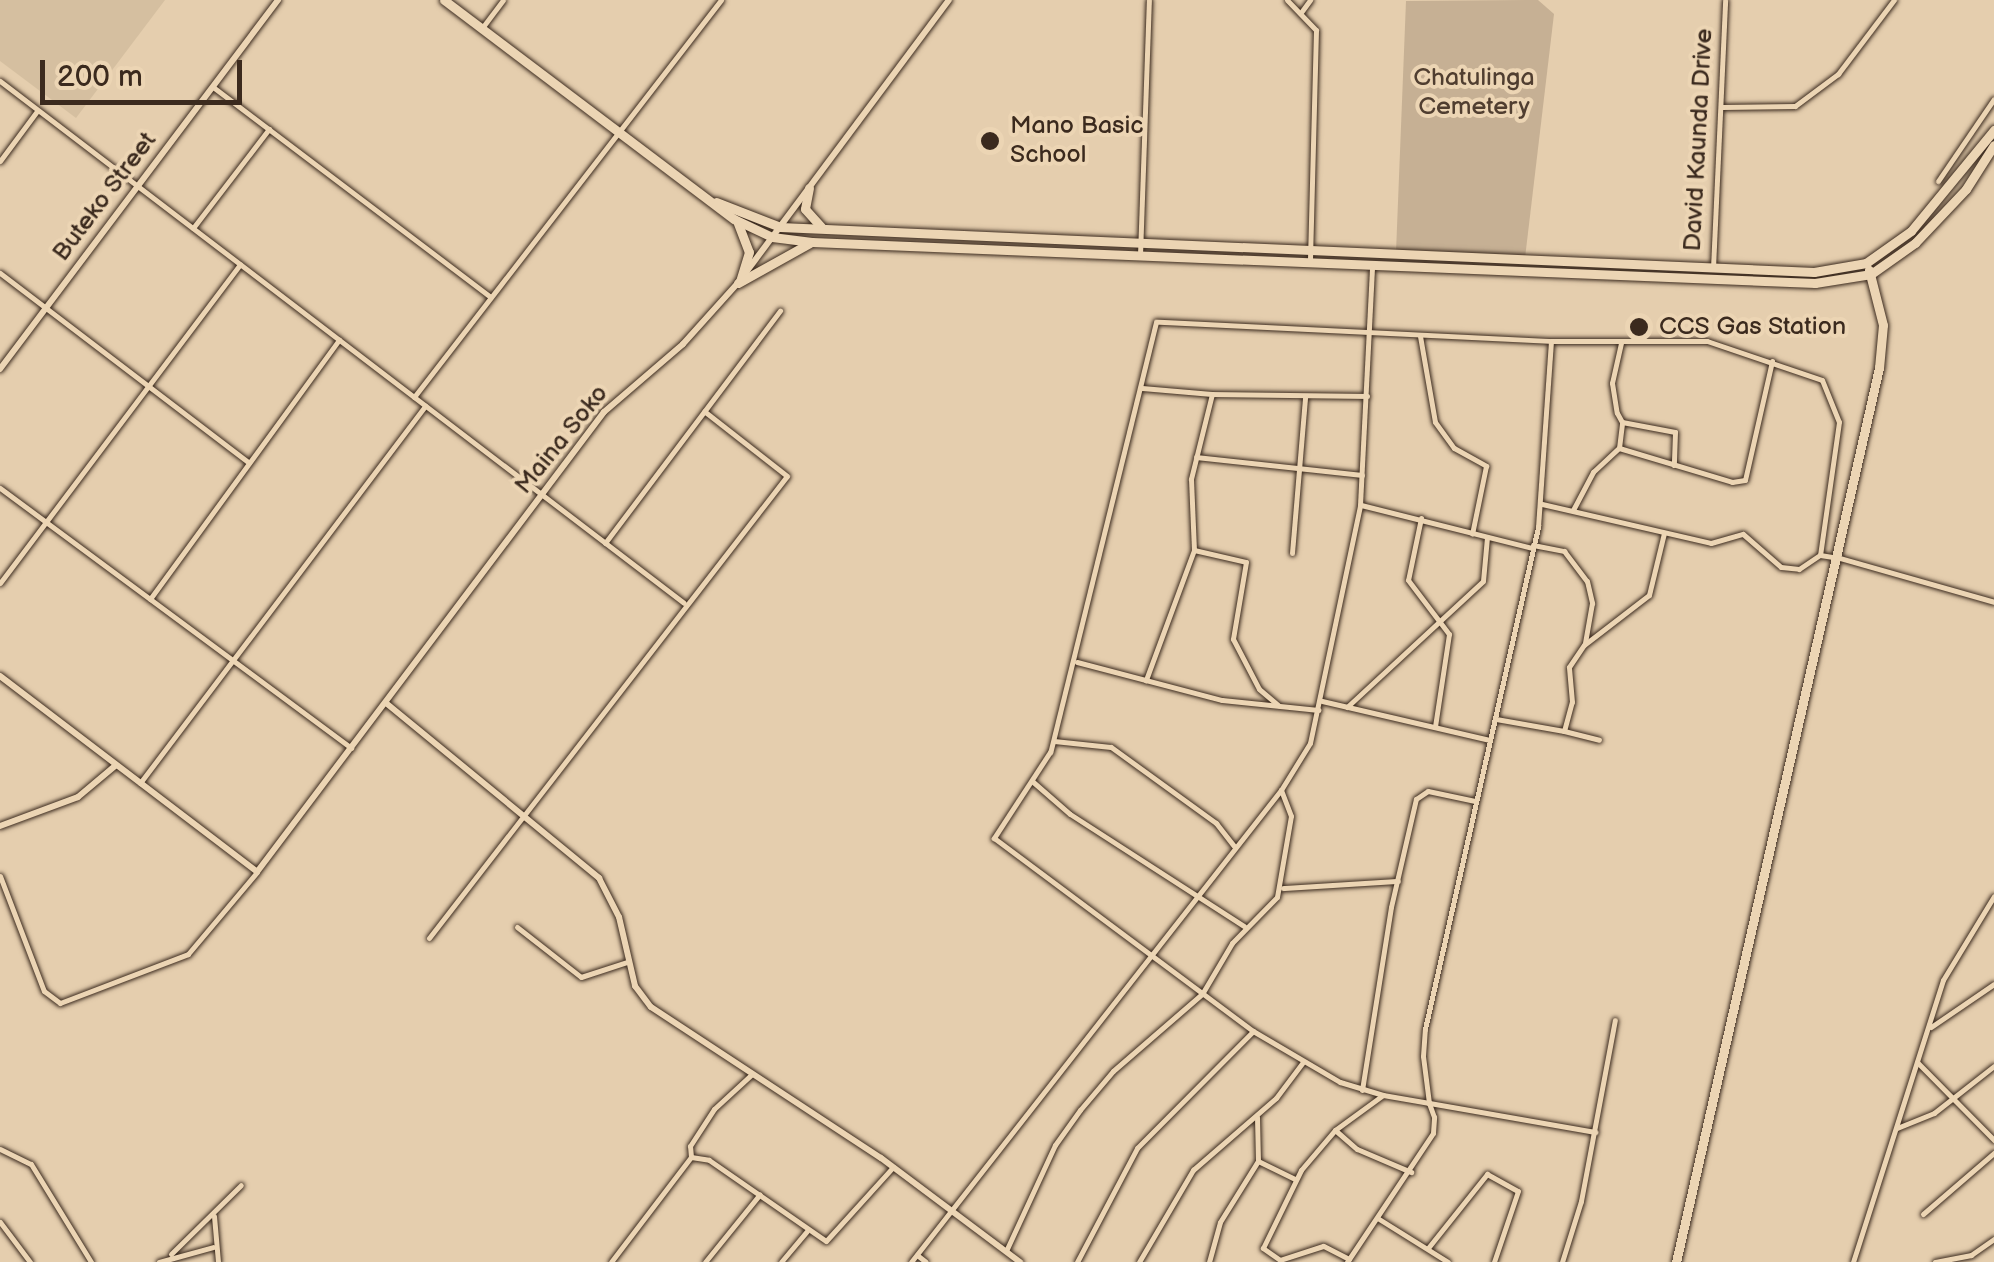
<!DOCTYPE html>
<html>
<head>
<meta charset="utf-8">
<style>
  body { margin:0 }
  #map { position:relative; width:1994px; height:1262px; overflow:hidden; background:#e5ceae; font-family:"Balsamiq Sans",sans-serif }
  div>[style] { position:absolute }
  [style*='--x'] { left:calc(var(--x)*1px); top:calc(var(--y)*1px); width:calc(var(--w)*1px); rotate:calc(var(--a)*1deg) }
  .built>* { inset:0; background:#d5bfa0 }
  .green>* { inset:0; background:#c6b094 }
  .roads { filter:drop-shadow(0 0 2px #3b2a1e) drop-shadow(0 0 2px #3b2a1e) }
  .minor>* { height:5px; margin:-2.5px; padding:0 2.5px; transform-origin:2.5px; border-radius:2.5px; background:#ecd5b4 }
  .tertiary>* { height:6px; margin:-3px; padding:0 3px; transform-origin:3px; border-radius:3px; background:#ecd5b4 }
  .primary>* { height:9px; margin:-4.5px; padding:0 4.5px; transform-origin:4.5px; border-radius:4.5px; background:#ecd5b4 }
  .dots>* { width:28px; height:28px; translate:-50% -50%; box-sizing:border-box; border:5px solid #ecd5b4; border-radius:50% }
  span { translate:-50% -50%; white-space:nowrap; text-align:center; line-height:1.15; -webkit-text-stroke:8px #ecd5b4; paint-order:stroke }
  .park-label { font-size:25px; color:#503e30 }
  .poi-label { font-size:25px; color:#3b2a1e }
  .left { translate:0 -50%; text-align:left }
  .street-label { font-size:25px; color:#3b2a1e }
  .scale { position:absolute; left:40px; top:60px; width:202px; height:45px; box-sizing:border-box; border:5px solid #3b2a1e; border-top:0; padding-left:12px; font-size:30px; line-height:35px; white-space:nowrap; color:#3b2a1e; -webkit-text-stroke:8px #ecd5b4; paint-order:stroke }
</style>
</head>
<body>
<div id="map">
  <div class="built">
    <div style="clip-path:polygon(0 0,165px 0,76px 118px,0 61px)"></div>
  </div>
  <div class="green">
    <div style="clip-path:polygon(1538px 0,1554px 14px,1525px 258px,1396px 252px,1406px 1px)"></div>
  </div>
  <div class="roads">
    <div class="minor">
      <div style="--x:1287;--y:0;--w:42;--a:46"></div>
      <div style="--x:1316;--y:30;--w:232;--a:91.5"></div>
      <div style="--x:1302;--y:11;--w:14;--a:-54"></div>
      <div style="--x:482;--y:28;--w:35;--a:-53"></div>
      <div style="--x:0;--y:81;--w:860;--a:37.35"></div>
      <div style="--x:213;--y:87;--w:348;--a:37.1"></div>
      <div style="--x:1722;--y:107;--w:73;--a:-0.8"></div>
      <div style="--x:1795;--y:106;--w:54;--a:-36.7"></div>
      <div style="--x:1838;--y:74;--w:93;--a:-52.9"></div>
      <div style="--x:0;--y:161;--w:62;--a:-53.5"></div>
      <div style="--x:1938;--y:181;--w:99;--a:-55.7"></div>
      <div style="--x:193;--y:228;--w:125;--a:-52.5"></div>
      <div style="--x:1140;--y:255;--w:255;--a:-88"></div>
      <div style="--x:1713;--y:268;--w:268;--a:-87.4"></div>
      <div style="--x:0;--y:273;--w:313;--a:37.3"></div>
      <div style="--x:1420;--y:336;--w:87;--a:80.1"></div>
      <div style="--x:1435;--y:422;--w:32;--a:54"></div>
      <div style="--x:1454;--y:448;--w:37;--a:29"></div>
      <div style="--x:1486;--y:466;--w:69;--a:101.6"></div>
      <div style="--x:1551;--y:341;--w:156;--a:0"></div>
      <div style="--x:1707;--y:341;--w:121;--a:18.7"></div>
      <div style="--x:1822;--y:380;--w:45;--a:68"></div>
      <div style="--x:1839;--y:422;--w:134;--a:98.1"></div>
      <div style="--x:1621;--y:343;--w:41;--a:102.7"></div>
      <div style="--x:1612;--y:383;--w:30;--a:81"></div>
      <div style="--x:1617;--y:413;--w:10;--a:61"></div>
      <div style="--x:1622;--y:422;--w:54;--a:10.7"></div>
      <div style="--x:1675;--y:432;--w:33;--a:92"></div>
      <div style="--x:1142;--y:388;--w:70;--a:4.9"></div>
      <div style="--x:1212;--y:394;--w:88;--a:103.9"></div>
      <div style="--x:1191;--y:479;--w:71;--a:87.6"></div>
      <div style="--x:1194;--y:550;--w:139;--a:110.3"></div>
      <div style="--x:1212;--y:394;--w:155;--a:0.7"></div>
      <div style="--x:414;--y:397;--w:502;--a:-52.29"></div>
      <div style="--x:1619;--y:448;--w:118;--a:16.7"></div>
      <div style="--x:1732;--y:482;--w:13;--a:-9"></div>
      <div style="--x:1745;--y:480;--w:122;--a:-77.2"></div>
      <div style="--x:1196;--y:457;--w:167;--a:6.2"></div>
      <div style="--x:0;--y:488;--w:437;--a:36.5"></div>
      <div style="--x:1542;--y:504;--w:173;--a:13"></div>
      <div style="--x:1711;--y:543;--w:33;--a:-16"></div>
      <div style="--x:1743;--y:534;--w:50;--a:41"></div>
      <div style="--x:1781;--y:567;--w:18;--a:6"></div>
      <div style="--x:1799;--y:569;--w:25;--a:-34"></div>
      <div style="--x:1820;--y:555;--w:20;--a:9"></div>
      <div style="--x:1840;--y:558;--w:160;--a:15.9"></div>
      <div style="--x:1361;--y:505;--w:176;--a:14.1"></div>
      <div style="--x:1573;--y:510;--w:43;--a:-62.2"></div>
      <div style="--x:1593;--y:472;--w:35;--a:-43"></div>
      <div style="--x:1619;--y:448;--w:26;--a:-83"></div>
      <div style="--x:1421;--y:518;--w:63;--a:101.8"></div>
      <div style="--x:1408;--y:580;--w:68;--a:52.8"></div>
      <div style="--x:1449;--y:634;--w:94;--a:98.6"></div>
      <div style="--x:605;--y:543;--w:291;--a:-53"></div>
      <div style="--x:1533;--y:545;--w:32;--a:11"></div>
      <div style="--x:1564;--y:551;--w:38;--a:53"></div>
      <div style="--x:1587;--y:581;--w:23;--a:77"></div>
      <div style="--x:1592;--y:603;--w:40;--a:100"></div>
      <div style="--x:1194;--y:550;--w:53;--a:13"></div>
      <div style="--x:1246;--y:562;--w:78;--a:99.6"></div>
      <div style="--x:1233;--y:639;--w:56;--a:62.5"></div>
      <div style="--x:1259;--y:689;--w:25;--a:40"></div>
      <div style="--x:1292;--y:553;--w:157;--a:-85.2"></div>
      <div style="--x:0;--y:583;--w:399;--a:-53"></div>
      <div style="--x:150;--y:599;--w:321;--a:-53.9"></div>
      <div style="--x:1077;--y:662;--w:150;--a:14.7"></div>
      <div style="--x:1222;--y:700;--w:97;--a:5.9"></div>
      <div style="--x:1322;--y:701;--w:171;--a:13.1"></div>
      <div style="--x:1347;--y:707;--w:185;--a:-42.8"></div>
      <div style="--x:1483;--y:581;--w:44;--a:-84.8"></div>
      <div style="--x:1496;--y:719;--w:69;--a:10"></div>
      <div style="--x:1564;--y:731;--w:30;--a:-75"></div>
      <div style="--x:1572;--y:702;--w:35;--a:-95"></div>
      <div style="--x:1569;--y:667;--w:27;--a:-56"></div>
      <div style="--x:1584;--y:645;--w:82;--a:-37.6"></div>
      <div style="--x:1649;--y:595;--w:64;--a:-76.4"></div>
      <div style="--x:1564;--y:731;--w:36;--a:14"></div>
      <div style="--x:1054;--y:741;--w:57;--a:6"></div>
      <div style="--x:1111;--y:747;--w:130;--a:35.9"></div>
      <div style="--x:1216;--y:823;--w:29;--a:52"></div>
      <div style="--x:1032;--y:781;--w:50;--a:41"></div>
      <div style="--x:1070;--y:814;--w:207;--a:32.8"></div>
      <div style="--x:140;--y:783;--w:473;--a:-52.9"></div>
      <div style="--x:0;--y:876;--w:123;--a:69.1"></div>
      <div style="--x:44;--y:991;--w:20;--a:37"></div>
      <div style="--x:60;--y:1003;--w:137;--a:-20.9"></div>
      <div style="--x:188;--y:954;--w:107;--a:-49.9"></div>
      <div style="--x:1283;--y:888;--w:115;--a:-3.5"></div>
      <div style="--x:517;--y:927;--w:81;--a:38"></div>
      <div style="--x:581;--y:977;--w:48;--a:-18.1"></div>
      <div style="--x:429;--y:938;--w:584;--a:-52.23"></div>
      <div style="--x:787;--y:476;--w:105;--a:-141.9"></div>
      <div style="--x:1931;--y:1027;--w:76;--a:-34.3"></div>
      <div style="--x:1917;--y:1062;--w:110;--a:45.4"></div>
      <div style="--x:1362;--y:1090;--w:185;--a:-81"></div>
      <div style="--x:1391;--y:907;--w:111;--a:-77"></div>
      <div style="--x:1416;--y:799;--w:14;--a:-34"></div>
      <div style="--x:1428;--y:791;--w:48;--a:12"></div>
      <div style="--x:1897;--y:1128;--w:40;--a:-22"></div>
      <div style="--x:1934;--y:1113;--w:76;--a:-38.1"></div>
      <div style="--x:1335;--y:1130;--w:29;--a:41"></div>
      <div style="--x:1357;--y:1149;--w:59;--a:23.1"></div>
      <div style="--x:0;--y:1149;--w:34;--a:26"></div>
      <div style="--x:31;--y:1164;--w:115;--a:58.5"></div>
      <div style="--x:691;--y:1157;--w:11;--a:-95"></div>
      <div style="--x:690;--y:1146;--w:44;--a:-57"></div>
      <div style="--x:714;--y:1109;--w:50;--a:-42.6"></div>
      <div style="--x:1258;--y:1161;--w:41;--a:25.9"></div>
      <div style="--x:1923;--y:1214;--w:94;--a:-40.7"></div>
      <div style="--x:214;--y:1216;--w:46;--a:85"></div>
      <div style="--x:1379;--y:1219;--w:81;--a:31.9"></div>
      <div style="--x:0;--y:1222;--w:50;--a:53.1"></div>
      <div style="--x:1428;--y:1248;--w:95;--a:-51.4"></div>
      <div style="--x:1487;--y:1174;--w:35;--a:29"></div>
      <div style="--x:1518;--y:1191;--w:75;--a:108.7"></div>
      <div style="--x:1006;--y:1251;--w:117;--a:-65.2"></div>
      <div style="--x:1055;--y:1145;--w:43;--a:-54.5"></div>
      <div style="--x:1080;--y:1110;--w:51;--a:-49.8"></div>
      <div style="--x:1113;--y:1071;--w:118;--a:-40.9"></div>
      <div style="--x:1202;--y:994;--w:59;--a:-59.5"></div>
      <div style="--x:1232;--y:943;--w:64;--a:-45.6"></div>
      <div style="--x:1277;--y:897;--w:82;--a:-80.2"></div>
      <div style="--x:1291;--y:816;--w:28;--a:-111"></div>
      <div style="--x:171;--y:1254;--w:98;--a:-44.6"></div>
      <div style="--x:917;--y:1255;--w:11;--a:38"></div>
      <div style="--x:1349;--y:1259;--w:29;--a:-153"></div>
      <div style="--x:1323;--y:1246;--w:45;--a:162"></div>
      <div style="--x:1280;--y:1260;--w:21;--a:-145"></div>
      <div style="--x:1263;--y:1248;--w:87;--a:-64"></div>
      <div style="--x:1301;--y:1170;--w:52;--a:-49.6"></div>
      <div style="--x:1335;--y:1130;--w:59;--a:-36.1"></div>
      <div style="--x:159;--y:1262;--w:56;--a:-15.5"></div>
      <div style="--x:611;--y:1262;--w:132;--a:-52.7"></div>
      <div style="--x:691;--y:1157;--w:18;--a:9"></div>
      <div style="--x:709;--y:1160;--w:142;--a:34.7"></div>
      <div style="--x:826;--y:1241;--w:100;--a:-47.8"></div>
      <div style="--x:705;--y:1262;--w:87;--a:-51"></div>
      <div style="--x:781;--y:1262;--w:40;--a:-50"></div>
      <div style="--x:911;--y:1262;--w:600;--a:-51.91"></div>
      <div style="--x:1281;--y:790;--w:55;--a:-58.3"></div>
      <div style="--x:1310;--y:743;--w:243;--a:-78.1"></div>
      <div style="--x:1360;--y:505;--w:241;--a:-87.1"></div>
      <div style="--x:1077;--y:1262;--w:129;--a:-62.2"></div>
      <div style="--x:1137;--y:1148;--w:165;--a:-45.2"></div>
      <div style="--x:1139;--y:1262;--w:107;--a:-59.6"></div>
      <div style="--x:1193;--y:1170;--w:110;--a:-40.9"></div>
      <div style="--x:1276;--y:1098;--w:45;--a:-53.1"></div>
      <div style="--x:1209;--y:1262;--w:41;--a:-74.6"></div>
      <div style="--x:1220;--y:1222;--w:72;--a:-58.1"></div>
      <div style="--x:1258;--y:1161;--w:44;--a:-91.3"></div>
      <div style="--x:1347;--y:1262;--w:155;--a:-56.3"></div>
      <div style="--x:1433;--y:1133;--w:16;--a:-86"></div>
      <div style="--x:1434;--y:1117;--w:15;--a:-110"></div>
      <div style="--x:1429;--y:1103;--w:47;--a:-97.3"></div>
      <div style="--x:1423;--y:1056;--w:27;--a:-86"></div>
      <div style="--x:1425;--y:1029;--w:515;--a:-77.31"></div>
      <div style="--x:1538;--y:527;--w:186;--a:-86"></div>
      <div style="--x:1551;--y:341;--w:395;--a:-177.2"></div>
      <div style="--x:1156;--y:322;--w:443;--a:103.8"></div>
      <div style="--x:1050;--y:752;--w:103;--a:123.1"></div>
      <div style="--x:994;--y:838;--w:323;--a:36.7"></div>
      <div style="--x:1253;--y:1031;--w:101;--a:30.4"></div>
      <div style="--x:1340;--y:1082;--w:45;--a:16.8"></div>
      <div style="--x:1383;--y:1095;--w:47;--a:9.9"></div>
      <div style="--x:1429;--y:1103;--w:169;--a:9.9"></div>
      <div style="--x:1562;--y:1262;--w:64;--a:-72.7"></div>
      <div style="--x:1581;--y:1201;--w:184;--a:-79.4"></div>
      <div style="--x:1853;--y:1262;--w:296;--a:-72.3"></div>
      <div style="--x:1943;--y:980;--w:98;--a:-58.7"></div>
      <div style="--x:1935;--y:1262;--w:37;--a:-11"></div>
      <div style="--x:1971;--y:1255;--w:28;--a:-35"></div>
    </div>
    <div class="tertiary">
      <div style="--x:0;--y:369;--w:462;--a:-53"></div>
      <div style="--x:0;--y:676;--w:323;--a:37.3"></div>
      <div style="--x:257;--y:872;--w:576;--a:-52.97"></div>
      <div style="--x:604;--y:412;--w:104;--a:-40.7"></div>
      <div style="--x:683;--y:344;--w:82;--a:-48"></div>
      <div style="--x:738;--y:283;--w:353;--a:-53.3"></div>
      <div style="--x:386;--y:703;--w:276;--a:39.4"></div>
      <div style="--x:599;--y:878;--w:44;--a:62.9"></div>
      <div style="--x:619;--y:917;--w:71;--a:76.9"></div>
      <div style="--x:635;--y:986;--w:26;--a:53"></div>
      <div style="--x:651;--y:1007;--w:275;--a:33.3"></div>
      <div style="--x:881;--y:1158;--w:174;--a:36.8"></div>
      <div style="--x:0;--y:826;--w:83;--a:-20.4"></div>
      <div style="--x:78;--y:797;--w:48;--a:-40"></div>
    </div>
    <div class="primary">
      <div style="--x:444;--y:0;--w:363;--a:37.1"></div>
      <div style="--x:734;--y:219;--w:42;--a:25.3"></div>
      <div style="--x:772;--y:237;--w:40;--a:7.1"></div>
      <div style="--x:812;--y:242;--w:1004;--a:2.34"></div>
      <div style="--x:1815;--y:283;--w:57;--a:-9.1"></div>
      <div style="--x:1871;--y:274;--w:54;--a:-35.2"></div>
      <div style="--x:1915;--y:243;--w:74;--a:-46.6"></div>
      <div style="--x:1966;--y:189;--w:52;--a:-57.5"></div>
      <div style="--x:809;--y:188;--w:21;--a:101"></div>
      <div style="--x:805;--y:209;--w:24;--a:48"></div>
      <div style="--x:716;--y:202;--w:69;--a:21.3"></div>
      <div style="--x:780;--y:227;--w:1035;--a:2.49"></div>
      <div style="--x:1814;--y:272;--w:53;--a:-9.8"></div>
      <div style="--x:1866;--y:263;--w:55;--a:-35.4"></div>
      <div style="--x:1911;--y:231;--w:131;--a:-50.6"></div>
      <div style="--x:737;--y:221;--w:33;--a:69"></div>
      <div style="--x:749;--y:252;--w:30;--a:107"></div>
      <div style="--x:738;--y:283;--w:82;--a:-29.1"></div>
      <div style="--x:1676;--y:1262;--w:917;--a:-77.21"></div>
      <div style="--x:1879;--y:368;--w:43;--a:-84.7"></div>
      <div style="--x:1883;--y:325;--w:57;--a:-104.3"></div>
    </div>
  </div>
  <div class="dots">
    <div style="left:990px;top:141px;background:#3b2a1e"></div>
    <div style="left:1639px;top:327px;background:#3b2a1e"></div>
  </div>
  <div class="park-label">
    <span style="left:1474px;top:93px">Chatulinga<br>Cemetery</span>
  </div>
  <div class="poi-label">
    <span class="left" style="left:1010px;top:141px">Mano Basic<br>School</span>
    <span class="left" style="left:1659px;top:327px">CCS Gas Station</span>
  </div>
  <div class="street-label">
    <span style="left:1699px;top:140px;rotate:-87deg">David Kaunda Drive</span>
    <span style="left:105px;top:197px;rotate:-53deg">Buteko Street</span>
    <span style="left:562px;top:440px;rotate:-51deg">Maina Soko</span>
  </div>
  <div class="scale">200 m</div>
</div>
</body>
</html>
